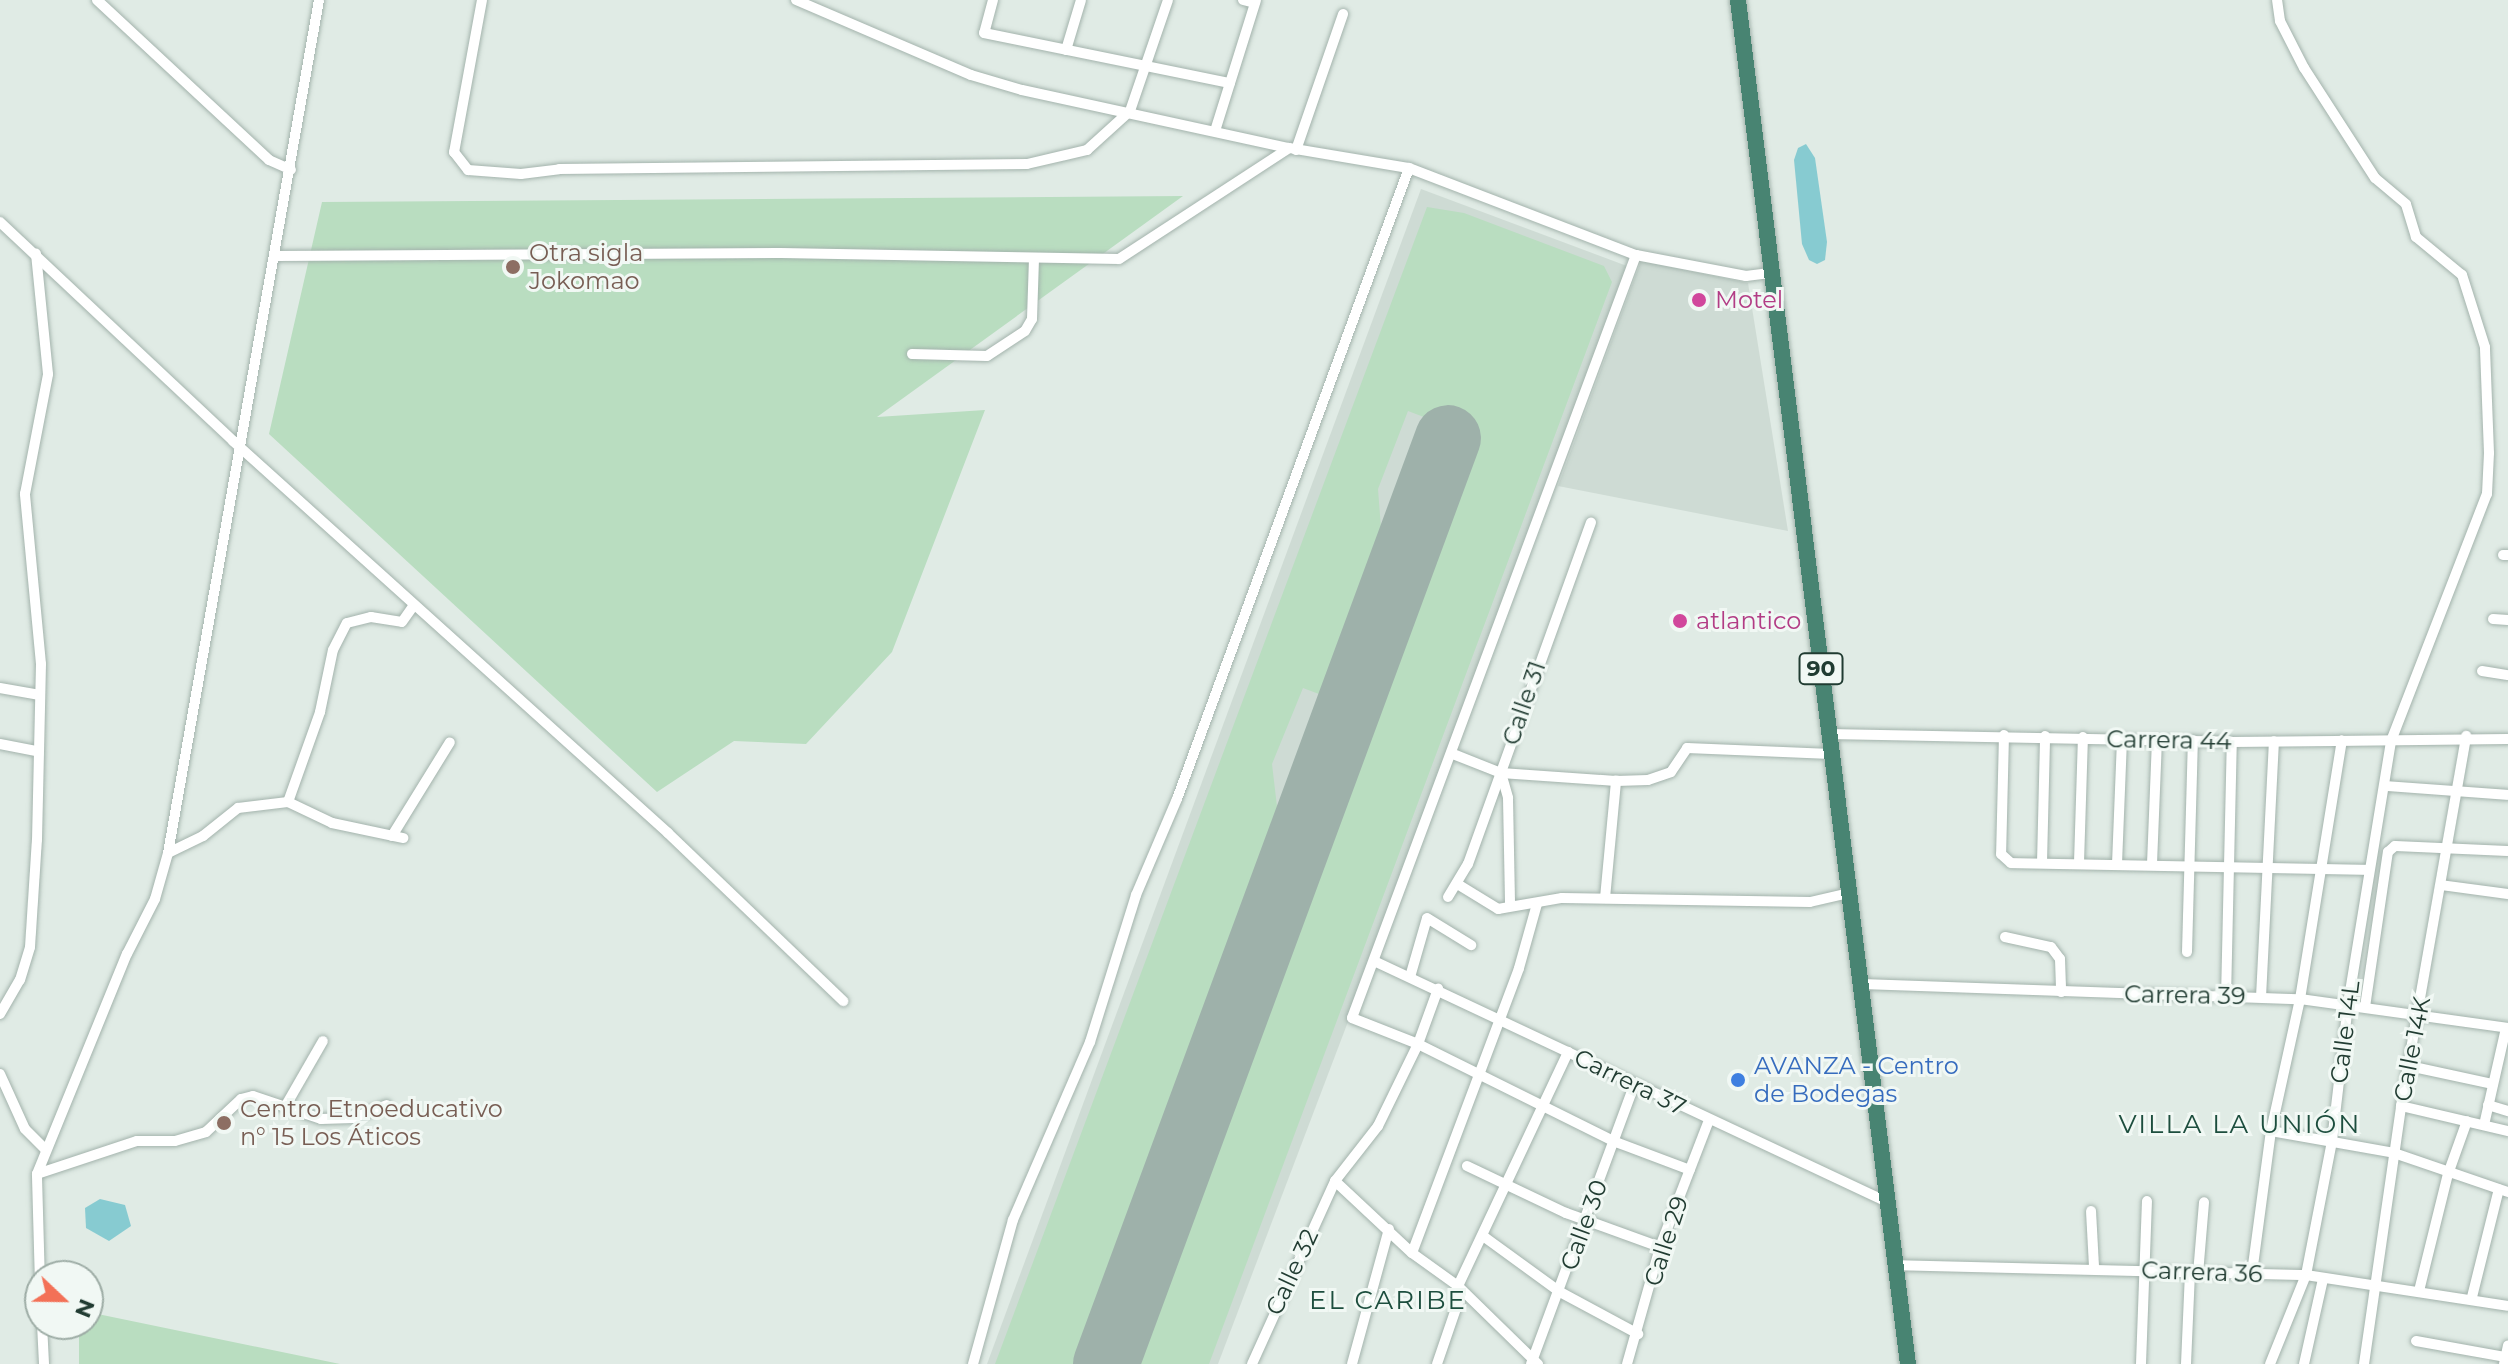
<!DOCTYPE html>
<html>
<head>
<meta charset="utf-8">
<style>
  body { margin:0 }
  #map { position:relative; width:2508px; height:1364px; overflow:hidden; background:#e0ebe5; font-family:Montserrat,sans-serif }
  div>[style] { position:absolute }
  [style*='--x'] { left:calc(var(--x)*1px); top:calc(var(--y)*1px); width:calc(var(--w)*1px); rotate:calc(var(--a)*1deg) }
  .built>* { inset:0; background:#cedbd4 }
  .green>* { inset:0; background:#b9ddc0 }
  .water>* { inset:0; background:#87cbd1 }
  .runway>* { height:66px; margin:-33px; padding:0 33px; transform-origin:33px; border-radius:33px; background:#9eb1aa }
  .roads { filter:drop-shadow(0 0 2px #a3b3ac) drop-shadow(0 0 2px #a3b3ac) }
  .minor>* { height:10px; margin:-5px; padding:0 5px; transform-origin:5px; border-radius:5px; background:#fff }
  .trunk>* { height:16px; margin:-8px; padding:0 8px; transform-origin:8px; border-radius:8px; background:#488472 }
  .dots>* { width:22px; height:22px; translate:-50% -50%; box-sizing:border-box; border:4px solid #f1f8f4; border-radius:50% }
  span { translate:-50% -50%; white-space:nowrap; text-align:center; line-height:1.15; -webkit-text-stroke:6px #f1f8f4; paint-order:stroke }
  .shield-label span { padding:2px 6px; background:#f1f8f4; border:2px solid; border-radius:6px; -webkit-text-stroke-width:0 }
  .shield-label { font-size:22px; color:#213c32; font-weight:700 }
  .education-label { font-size:24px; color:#785e54 }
  .left { translate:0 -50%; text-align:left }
  .hotel-label { font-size:24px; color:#b23c85 }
  .street-label { font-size:24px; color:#213c32 }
  .shop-label { font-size:24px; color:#366cbe }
  .neighbourhood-label { font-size:26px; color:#1d4e3e; letter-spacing:2px }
  .north { position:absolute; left:24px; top:1260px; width:80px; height:80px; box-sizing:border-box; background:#f1f8f4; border:2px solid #9eada6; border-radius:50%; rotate:112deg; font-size:22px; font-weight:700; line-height:32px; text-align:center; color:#213c32 }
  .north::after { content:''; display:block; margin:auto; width:28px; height:36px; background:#f37157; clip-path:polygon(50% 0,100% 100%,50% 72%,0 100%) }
</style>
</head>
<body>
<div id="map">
  <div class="built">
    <div style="clip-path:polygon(1421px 189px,1627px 266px,1384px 927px,1218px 1364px,987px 1364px)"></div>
    <div style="clip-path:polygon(1641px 261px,1748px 283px,1788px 531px,1558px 486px)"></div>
  </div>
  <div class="green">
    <div style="clip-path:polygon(1183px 196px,877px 417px,985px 410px,892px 652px,806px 744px,734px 741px,657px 792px,269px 434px,322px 202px)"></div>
    <div style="clip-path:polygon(1427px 207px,1464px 213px,1604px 266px,1612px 282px,1209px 1364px,1131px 1364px,1474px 436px,1408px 411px,1378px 489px,1383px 554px,1327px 697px,1303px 688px,1272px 764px,1280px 832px,1084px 1364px,995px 1364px)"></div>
    <div style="clip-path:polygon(88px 1312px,340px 1364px,79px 1364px,79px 1324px,88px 1324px)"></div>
  </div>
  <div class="water">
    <div style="clip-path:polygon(1806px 144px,1815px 158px,1827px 242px,1825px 260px,1817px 264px,1809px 260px,1802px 244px,1794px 160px,1798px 148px)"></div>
    <div style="clip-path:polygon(100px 1199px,125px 1205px,131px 1226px,109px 1241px,86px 1228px,85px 1208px)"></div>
  </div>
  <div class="runway">
    <div style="--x:1106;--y:1364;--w:987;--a:-69.73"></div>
  </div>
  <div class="roads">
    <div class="minor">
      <div style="--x:97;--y:0;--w:235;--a:42.9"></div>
      <div style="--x:269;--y:160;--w:24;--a:24"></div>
      <div style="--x:482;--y:0;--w:155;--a:100.4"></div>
      <div style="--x:454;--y:152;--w:23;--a:52"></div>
      <div style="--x:468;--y:170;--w:53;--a:4.3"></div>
      <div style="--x:521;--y:174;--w:38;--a:-7"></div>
      <div style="--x:559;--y:169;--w:468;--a:-0.6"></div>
      <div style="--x:1027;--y:164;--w:62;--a:-13.1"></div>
      <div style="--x:1087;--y:150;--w:58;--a:-42.2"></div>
      <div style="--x:1130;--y:111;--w:117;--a:-71.1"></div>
      <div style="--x:796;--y:0;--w:190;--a:23.2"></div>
      <div style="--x:971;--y:75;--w:53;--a:16.4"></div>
      <div style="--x:1022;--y:90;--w:273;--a:12.3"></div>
      <div style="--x:1289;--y:148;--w:122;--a:9.5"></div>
      <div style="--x:1409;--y:168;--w:243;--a:21"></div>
      <div style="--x:1636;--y:255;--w:112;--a:10.8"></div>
      <div style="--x:1746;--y:276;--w:26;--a:-7"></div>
      <div style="--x:993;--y:0;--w:34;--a:105"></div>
      <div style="--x:984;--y:33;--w:251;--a:11.5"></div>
      <div style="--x:1243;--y:0;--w:12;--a:14"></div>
      <div style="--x:1066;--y:50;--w:52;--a:-73.3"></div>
      <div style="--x:1215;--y:131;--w:137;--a:-72.6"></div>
      <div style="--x:1296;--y:150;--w:144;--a:-70.9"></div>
      <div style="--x:0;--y:222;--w:320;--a:43.2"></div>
      <div style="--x:233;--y:441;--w:586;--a:42.02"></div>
      <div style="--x:668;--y:833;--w:243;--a:43.8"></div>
      <div style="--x:1636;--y:255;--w:814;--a:110.42"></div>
      <div style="--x:1352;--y:1018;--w:71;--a:21.5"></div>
      <div style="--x:1418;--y:1044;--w:218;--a:26.4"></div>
      <div style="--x:1613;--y:1141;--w:82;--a:20.6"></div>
      <div style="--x:277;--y:256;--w:500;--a:-0.34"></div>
      <div style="--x:777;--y:253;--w:342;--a:1"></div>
      <div style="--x:1119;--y:259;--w:203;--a:-33.1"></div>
      <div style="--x:912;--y:354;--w:75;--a:1.5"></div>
      <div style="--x:987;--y:356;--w:45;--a:-33.3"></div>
      <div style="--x:1025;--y:331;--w:14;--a:-60"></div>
      <div style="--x:1032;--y:319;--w:61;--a:-88.1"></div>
      <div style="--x:2503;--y:555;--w:5;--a:0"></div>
      <div style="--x:2493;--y:619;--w:15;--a:4"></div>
      <div style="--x:2482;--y:671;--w:26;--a:9"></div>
      <div style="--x:0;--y:688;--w:39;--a:10"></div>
      <div style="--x:1829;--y:734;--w:403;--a:1.1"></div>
      <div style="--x:2232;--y:742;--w:276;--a:-0.6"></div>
      <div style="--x:2004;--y:735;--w:119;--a:91.4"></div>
      <div style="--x:2001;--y:854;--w:13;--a:42"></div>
      <div style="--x:2011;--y:863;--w:358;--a:1.1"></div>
      <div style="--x:0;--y:744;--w:38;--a:11"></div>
      <div style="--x:1453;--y:754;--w:52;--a:21.6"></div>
      <div style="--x:1501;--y:773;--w:115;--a:4"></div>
      <div style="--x:1616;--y:781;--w:32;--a:-2"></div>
      <div style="--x:1648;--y:780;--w:24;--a:-19"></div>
      <div style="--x:1671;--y:772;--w:29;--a:-56"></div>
      <div style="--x:1687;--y:748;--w:144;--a:2.4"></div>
      <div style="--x:1501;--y:773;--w:26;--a:74"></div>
      <div style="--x:1508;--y:798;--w:105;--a:88.9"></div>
      <div style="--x:2386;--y:786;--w:122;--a:4.2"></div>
      <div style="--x:288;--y:802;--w:96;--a:-70.4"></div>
      <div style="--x:320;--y:712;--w:63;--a:-78.2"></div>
      <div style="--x:333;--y:650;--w:30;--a:-63"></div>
      <div style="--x:347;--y:623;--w:25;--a:-14"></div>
      <div style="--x:371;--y:617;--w:31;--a:9"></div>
      <div style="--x:402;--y:622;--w:21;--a:-55"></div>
      <div style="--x:392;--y:836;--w:110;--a:-58.3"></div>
      <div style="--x:168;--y:853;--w:39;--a:-26"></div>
      <div style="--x:203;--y:836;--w:45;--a:-38.7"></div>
      <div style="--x:238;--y:808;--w:50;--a:-6.8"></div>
      <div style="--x:288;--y:802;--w:49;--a:25.5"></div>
      <div style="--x:332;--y:823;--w:73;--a:11.9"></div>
      <div style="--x:2042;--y:863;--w:127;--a:-88.6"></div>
      <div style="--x:2079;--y:863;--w:126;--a:-88.2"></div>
      <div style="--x:2117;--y:864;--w:126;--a:-87.7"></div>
      <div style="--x:2152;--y:864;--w:124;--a:-87.7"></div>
      <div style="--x:1459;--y:885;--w:46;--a:31.6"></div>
      <div style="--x:1498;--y:909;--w:65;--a:-9.8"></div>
      <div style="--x:1562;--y:898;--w:248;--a:0.9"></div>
      <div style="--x:1810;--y:902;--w:40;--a:-13"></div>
      <div style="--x:2441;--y:885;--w:68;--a:7.7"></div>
      <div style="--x:1448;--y:897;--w:39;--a:-59"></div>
      <div style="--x:1468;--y:864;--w:363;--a:-70.2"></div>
      <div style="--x:1605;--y:898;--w:118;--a:-84.6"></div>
      <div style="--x:2005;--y:937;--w:47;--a:12.3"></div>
      <div style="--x:2051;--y:947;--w:15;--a:53"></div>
      <div style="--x:2060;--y:959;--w:33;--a:88"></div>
      <div style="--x:2187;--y:952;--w:212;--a:-88.4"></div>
      <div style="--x:1374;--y:961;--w:567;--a:25.16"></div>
      <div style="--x:1410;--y:977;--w:61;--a:-73.9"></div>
      <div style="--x:1427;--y:918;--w:52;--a:31.5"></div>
      <div style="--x:1860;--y:984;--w:440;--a:2"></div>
      <div style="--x:2300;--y:999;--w:210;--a:7.9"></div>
      <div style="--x:2261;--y:997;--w:256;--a:-87.1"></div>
      <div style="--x:2226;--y:998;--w:256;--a:-88.7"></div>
      <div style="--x:2365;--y:1007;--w:157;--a:-81.6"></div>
      <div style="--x:2388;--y:852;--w:9;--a:-41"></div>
      <div style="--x:2395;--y:846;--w:113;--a:2.5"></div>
      <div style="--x:0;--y:1014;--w:39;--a:-60"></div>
      <div style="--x:20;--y:980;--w:34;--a:-73"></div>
      <div style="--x:30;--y:947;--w:107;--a:-86.3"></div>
      <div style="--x:37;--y:840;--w:176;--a:-88.7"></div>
      <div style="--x:41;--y:664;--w:171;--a:-95.4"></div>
      <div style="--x:25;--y:494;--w:122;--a:-79.1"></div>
      <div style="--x:48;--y:374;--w:121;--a:-95.7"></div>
      <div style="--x:2409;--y:1066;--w:86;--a:12.1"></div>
      <div style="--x:0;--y:1074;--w:60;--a:65.6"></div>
      <div style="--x:25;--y:1129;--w:30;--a:45"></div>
      <div style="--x:2488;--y:1105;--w:21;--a:17"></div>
      <div style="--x:2401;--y:1106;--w:110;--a:13.2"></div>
      <div style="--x:285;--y:1107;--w:76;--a:-60.1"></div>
      <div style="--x:2484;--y:1125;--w:99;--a:-77.2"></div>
      <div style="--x:2271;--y:1131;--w:125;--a:10.1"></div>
      <div style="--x:2394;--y:1153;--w:120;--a:18.9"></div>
      <div style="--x:1467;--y:1166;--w:110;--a:25.4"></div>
      <div style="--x:1566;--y:1213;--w:100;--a:19.9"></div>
      <div style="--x:37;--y:1174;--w:105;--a:-18.3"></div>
      <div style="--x:137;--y:1141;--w:38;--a:0"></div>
      <div style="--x:175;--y:1141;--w:32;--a:-16"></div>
      <div style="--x:206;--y:1132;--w:48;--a:-43.3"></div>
      <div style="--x:241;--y:1099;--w:12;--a:-14"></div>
      <div style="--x:253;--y:1096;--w:72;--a:18.7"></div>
      <div style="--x:321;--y:1119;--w:32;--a:-2"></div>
      <div style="--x:353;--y:1118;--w:36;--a:-21"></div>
      <div style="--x:1335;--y:1181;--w:105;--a:43.1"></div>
      <div style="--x:1412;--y:1253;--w:57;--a:35.7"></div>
      <div style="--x:1458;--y:1286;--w:112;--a:44.3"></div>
      <div style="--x:2091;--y:1211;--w:56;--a:86.9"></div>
      <div style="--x:1483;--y:1236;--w:95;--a:36"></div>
      <div style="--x:1560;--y:1292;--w:89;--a:28.3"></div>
      <div style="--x:1412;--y:1253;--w:304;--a:-69.4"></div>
      <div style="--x:1519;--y:968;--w:66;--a:-74.3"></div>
      <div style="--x:1894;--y:1265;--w:412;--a:1.4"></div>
      <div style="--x:2306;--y:1275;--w:204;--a:8.7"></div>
      <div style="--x:2252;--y:1273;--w:143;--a:-82.4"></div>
      <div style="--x:2271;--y:1131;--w:135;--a:-77.6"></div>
      <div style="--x:2300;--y:999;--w:262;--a:-80.8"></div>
      <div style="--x:2198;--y:1274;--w:72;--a:-85.2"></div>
      <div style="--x:40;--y:1284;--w:110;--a:-91.6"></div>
      <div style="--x:37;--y:1174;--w:238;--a:-67.8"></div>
      <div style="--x:127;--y:954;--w:62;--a:-63"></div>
      <div style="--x:155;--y:899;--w:48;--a:-74.2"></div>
      <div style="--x:168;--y:853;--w:866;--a:-79.96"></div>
      <div style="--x:1458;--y:1286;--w:259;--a:-64.8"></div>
      <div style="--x:2419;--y:1291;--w:121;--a:-76.1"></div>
      <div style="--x:2448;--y:1174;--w:56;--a:-70.3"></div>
      <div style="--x:2472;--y:1297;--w:111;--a:-76"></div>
      <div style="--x:42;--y:1324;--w:40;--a:87.1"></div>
      <div style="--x:2416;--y:1341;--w:90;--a:10.2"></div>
      <div style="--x:973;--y:1364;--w:149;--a:-74.5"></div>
      <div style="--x:1013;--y:1220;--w:194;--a:-66.6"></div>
      <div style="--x:1090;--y:1042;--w:154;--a:-72.6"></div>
      <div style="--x:1136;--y:895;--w:104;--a:-66.9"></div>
      <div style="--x:1177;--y:799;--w:672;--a:-69.81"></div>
      <div style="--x:1252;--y:1364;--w:201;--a:-65.6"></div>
      <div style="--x:1335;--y:1181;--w:70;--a:-52"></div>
      <div style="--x:1378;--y:1126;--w:91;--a:-64"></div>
      <div style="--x:1418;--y:1044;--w:59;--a:-70"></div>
      <div style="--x:1352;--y:1364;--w:140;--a:-74.7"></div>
      <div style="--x:1437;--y:1364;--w:77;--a:-71.1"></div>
      <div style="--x:1531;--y:1364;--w:297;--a:-69.7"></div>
      <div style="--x:1627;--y:1364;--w:122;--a:-74.2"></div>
      <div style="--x:1660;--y:1247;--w:136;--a:-68.9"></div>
      <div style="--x:2141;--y:1364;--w:163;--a:-87.9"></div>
      <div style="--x:2186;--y:1364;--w:90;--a:-87.5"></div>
      <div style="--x:2270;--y:1364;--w:96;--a:-68"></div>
      <div style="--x:2306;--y:1275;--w:136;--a:-79"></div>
      <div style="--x:2332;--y:1141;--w:138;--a:-83.3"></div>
      <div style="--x:2348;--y:1004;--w:266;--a:-80.7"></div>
      <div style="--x:2391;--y:741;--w:265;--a:-68.8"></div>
      <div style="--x:2487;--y:494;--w:41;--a:-87.2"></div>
      <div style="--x:2489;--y:453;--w:106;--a:-92.2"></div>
      <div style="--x:2485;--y:347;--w:76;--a:-107.7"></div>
      <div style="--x:2462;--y:275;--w:60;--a:-140.4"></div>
      <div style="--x:2416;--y:237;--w:34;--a:-107"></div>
      <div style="--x:2406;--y:204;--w:40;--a:-140"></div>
      <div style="--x:2375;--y:178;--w:131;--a:-122.8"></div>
      <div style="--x:2304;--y:68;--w:53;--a:-117.1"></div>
      <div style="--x:2280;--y:21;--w:21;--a:-98"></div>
      <div style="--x:2304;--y:1364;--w:87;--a:-77.4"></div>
      <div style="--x:2364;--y:1364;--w:261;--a:-81.8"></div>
      <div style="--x:2401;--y:1106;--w:376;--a:-80"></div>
      <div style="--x:2504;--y:1364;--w:19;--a:-78"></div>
    </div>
    <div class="trunk">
      <div style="--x:1738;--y:0;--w:1375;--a:82.9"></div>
    </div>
  </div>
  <div class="dots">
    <div style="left:513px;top:267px;background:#8d6e63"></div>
    <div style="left:1699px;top:300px;background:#d1479c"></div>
    <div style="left:1680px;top:621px;background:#d1479c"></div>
    <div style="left:1738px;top:1080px;background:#3f7fe0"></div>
    <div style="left:224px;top:1123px;background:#8d6e63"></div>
  </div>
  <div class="shield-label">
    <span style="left:1821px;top:669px">90</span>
  </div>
  <div class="education-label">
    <span class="left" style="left:529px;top:267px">Otra sigla<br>Jokomao</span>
    <span class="left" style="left:240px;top:1123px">Centro Etnoeducativo<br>n° 15 Los Áticos</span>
  </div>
  <div class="hotel-label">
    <span class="left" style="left:1715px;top:300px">Motel</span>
    <span class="left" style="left:1696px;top:621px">atlantico</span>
  </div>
  <div class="street-label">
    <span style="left:1524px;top:703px;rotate:-71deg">Calle 31</span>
    <span style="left:2169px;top:740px;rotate:1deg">Carrera 44</span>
    <span style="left:2185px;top:995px;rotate:1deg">Carrera 39</span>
    <span style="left:2345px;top:1032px;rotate:-83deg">Calle 14L</span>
    <span style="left:2412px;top:1049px;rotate:-79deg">Calle 14K</span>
    <span style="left:1630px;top:1082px;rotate:26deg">Carrera 37</span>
    <span style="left:1584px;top:1225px;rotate:-70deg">Calle 30</span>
    <span style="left:1666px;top:1241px;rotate:-72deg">Calle 29</span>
    <span style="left:1292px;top:1272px;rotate:-65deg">Calle 32</span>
    <span style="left:2202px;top:1272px;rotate:2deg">Carrera 36</span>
  </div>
  <div class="shop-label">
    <span class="left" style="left:1754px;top:1080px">AVANZA - Centro<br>de Bodegas</span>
  </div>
  <div class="neighbourhood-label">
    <span style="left:2240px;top:1125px">VILLA LA UNIÓN</span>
    <span style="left:1388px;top:1301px">EL CARIBE</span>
  </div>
  <div class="north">N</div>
</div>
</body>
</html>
